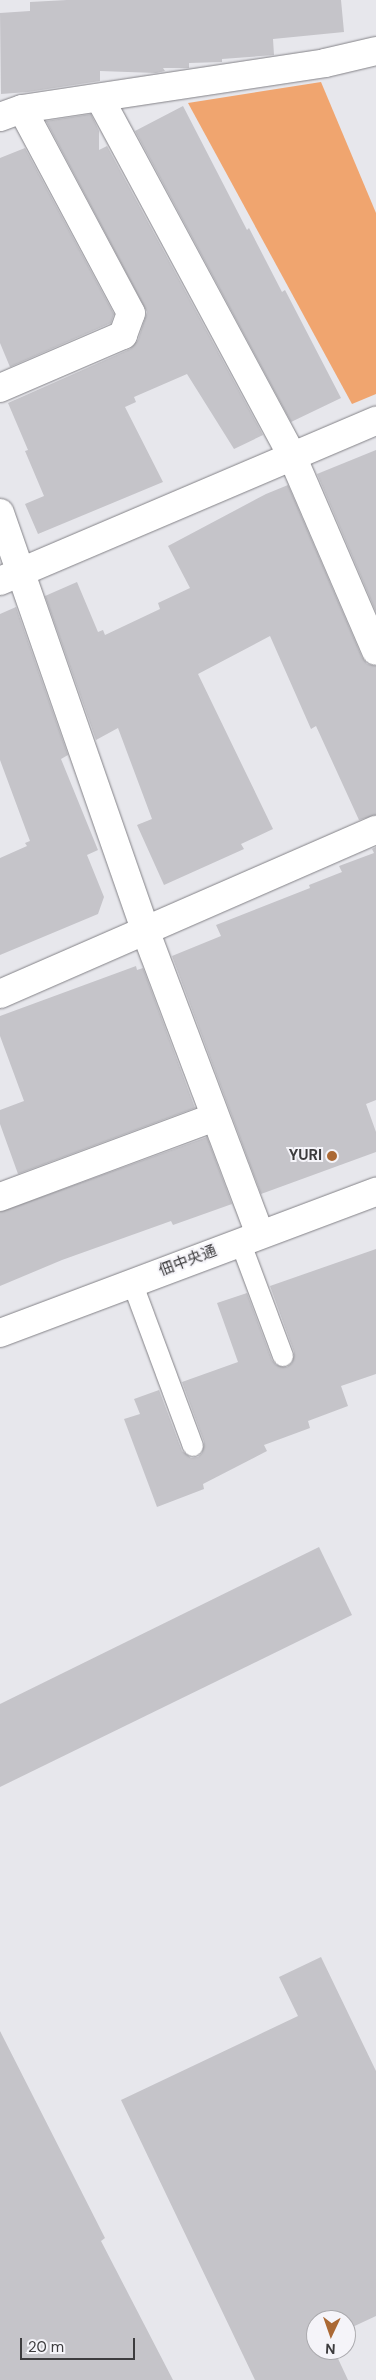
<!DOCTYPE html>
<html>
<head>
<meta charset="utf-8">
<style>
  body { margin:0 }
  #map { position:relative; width:376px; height:2380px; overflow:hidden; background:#e7e7ec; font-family:"DM Sans","Noto Sans JP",sans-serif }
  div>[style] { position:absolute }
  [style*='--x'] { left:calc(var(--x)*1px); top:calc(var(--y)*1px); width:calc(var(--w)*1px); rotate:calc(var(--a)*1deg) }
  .green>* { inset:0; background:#f0a56f }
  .building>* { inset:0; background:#c5c4c9 }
  .roads { filter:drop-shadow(0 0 1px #838287) drop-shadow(0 0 1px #838287) }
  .lane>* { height:20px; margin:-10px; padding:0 10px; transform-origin:10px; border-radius:10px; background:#fff }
  .street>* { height:28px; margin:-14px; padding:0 14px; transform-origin:14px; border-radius:14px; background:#fff }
  .secondary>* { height:28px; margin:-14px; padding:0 14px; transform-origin:14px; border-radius:14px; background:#fff }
  .dots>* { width:14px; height:14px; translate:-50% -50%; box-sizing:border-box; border:2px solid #f5f4f9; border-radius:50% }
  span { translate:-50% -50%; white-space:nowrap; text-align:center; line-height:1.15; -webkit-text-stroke:4px #f5f4f9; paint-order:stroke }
  .poi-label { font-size:15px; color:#3d3c3e; font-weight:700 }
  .right { translate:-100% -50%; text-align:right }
  .street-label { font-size:15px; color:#3d3c3e }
  .north { position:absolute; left:306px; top:2310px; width:50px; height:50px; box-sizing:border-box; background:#f5f4f9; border:1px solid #abaaae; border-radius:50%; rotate:183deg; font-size:14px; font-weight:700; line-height:20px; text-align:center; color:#3d3c3e }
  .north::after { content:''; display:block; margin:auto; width:18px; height:22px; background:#ab6935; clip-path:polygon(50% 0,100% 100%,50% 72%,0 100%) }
  .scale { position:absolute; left:20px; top:2338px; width:115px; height:22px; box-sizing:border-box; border:2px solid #3d3c3e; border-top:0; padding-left:6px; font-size:15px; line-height:18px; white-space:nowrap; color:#3d3c3e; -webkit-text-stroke:4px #f5f4f9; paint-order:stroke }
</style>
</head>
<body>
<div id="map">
  <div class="green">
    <div style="clip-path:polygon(321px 82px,376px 213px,376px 394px,352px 404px,188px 103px)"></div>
  </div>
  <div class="building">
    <div style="clip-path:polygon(67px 0,341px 0,344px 32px,273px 39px,274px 55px,222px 59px,222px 62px,189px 63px,189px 68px,163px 68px,165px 71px,156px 73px,100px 71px,100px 81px,28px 92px,1px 94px,0 13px,30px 11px,30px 2px)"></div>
    <div style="clip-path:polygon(183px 106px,247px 230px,249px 228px,282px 292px,285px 290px,341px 398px,291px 422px,135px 131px)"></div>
    <div style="clip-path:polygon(91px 114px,99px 131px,99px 150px,107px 146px,263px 435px,234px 449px,187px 374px,134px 397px,136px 402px,125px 407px,163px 482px,38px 534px,25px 504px,44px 496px,25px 451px,28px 450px,8px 403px,130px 349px,138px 340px,147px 312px,46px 121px)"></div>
    <div style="clip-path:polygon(25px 148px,114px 314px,111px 323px,10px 367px,0 343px,0 158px)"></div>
    <div style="clip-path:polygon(376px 450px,376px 612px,317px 474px)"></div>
    <div style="clip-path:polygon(288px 485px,362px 657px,367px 664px,376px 666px,376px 815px,359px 820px,316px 726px,311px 729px,270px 636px,198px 674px,273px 829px,241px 844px,244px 849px,164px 885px,137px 825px,152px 819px,118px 728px,96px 740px,45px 596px,77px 582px,98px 632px,103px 630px,105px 635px,160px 609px,158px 603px,190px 588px,168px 546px,266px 494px)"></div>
    <div style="clip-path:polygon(16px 607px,68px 755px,61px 759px,98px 850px,87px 855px,104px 897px,98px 914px,0 955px,0 858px,27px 846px,25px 843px,30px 841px,0 760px,0 614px)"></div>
    <div style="clip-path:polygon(376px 847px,376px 1100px,366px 1104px,376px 1132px,376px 1152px,261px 1194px,172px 956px,221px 936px,216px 925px,310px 888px,309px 885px,342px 872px,339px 866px,374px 853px,372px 849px)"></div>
    <div style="clip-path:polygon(136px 966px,137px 970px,143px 968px,195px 1108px,18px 1174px,0 1124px,0 1110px,24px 1101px,0 1036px,0 1016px)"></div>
    <div style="clip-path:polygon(207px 1137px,232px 1204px,173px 1225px,171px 1221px,62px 1260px,0 1286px,0 1212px)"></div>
    <div style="clip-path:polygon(376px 1249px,376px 1374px,341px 1386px,348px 1406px,308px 1421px,310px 1428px,264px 1445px,267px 1451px,203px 1484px,204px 1489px,157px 1507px,124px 1419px,140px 1414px,134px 1399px,159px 1390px,182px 1451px,191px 1458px,198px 1457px,202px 1453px,204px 1442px,182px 1382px,238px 1362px,217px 1303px,247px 1293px,272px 1360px,276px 1365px,287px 1367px,292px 1363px,294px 1352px,270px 1286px)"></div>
    <div style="clip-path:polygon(319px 1547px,352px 1615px,0 1787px,0 1704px)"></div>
    <div style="clip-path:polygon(321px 1957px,376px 2071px,376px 2316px,346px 2330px,346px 2320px,316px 2320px,316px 2350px,334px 2350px,348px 2380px,255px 2380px,121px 2100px,298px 2016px,279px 1977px)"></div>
    <div style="clip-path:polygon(0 2031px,105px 2238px,101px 2241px,173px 2380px,0 2380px)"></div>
  </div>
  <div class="roads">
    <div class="lane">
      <div style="--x:240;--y:1241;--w:123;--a:69.5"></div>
      <div style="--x:132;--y:1282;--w:175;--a:69.6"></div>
    </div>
    <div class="street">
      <div style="--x:100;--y:99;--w:405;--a:61.7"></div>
      <div style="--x:292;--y:456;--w:212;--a:66.7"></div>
      <div style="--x:0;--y:117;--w:23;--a:-20"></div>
      <div style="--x:22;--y:109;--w:306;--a:-8.6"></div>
      <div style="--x:325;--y:63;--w:52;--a:-13.2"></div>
      <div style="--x:0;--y:388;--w:134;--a:-23.3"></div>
      <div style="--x:123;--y:335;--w:23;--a:-70"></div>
      <div style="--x:131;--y:313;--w:231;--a:-118.1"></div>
      <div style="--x:0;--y:513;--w:441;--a:70.8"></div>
      <div style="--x:145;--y:930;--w:325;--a:69.3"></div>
      <div style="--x:0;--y:581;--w:409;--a:-23.1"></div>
      <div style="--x:0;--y:994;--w:410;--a:-23.6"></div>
      <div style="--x:0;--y:1197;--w:229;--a:-20.4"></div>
    </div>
    <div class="secondary">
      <div style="--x:0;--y:1333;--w:402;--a:-20.6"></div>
    </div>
  </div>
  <div class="dots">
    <div style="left:332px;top:1156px;background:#ab6935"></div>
  </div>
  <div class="poi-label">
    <span class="right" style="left:322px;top:1156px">YURI</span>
  </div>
  <div class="street-label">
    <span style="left:188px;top:1261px;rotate:-21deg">佃中央通</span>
  </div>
  <div class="north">N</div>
  <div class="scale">20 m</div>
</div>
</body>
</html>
